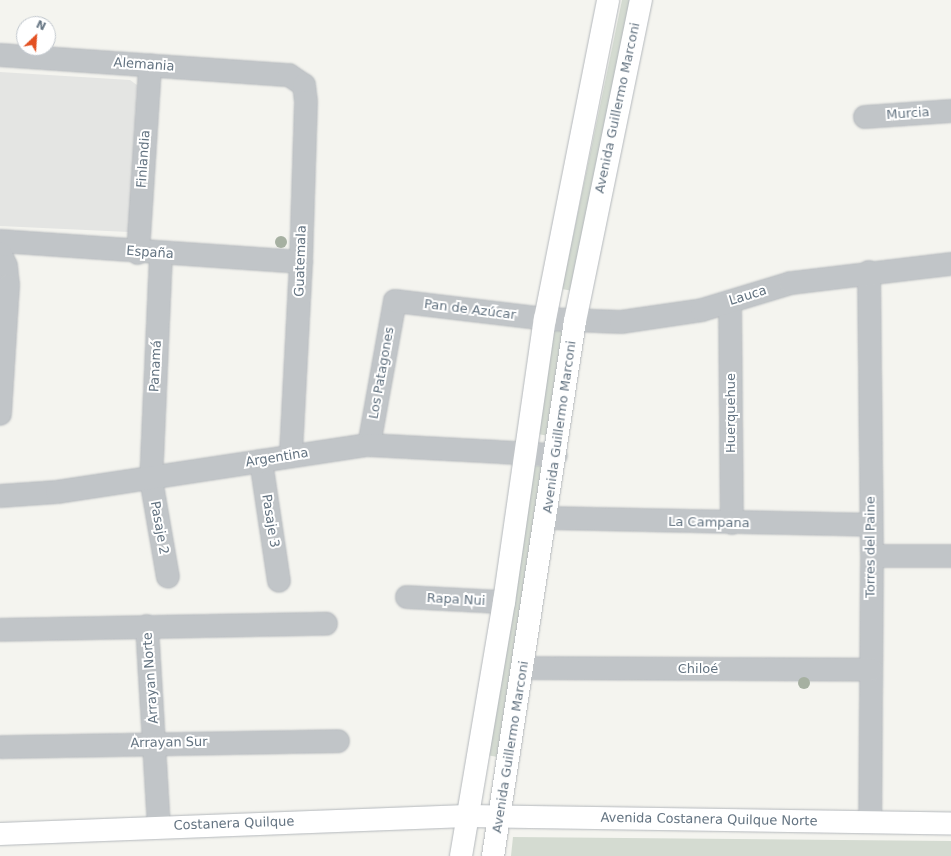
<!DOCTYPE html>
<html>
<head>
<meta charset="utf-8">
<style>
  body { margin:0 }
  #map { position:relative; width:951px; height:856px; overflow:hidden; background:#f4f4ef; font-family:"DejaVu Sans",sans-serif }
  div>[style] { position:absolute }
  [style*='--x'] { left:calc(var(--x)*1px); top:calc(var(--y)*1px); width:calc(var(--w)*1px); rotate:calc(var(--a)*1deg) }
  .built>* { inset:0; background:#e4e5e3 }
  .green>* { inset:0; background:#d4dbd1 }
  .roads { filter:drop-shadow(0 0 1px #b4b8bc) drop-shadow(0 0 1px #b4b8bc) }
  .minor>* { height:22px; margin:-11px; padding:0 11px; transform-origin:11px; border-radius:11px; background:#c1c5c8 }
  .tertiary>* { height:22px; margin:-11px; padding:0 11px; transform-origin:11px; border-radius:11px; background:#c1c5c8 }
  .secondary>* { height:22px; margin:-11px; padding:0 11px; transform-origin:11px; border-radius:11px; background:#fff }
  .primary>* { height:22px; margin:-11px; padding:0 11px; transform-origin:11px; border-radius:11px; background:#fff }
  .trees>* { width:12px; height:12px; margin:-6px; border-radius:50%; background:#a6b0a1 }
  span { translate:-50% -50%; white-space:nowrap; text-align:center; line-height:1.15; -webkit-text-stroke:4px #fff; paint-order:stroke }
  .street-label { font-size:13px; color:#637381 }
  .north { position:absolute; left:16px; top:16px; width:40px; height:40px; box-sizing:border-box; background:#fff; border:1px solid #c1c7cd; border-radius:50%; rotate:25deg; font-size:11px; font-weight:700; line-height:16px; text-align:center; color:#637381 }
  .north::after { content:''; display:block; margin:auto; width:14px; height:18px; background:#e35021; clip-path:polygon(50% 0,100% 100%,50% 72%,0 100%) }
</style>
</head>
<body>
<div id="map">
  <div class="built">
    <div style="clip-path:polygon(0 72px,130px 80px,137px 85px,129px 232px,0 226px)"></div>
  </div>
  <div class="green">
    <div style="clip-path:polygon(622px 0,631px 0,573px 291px,562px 289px)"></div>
    <div style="clip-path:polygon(553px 327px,566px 329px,549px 436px,538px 434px)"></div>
    <div style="clip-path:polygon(532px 466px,544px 466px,498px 757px,486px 755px)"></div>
    <div style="clip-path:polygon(513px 837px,951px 841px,951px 856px,511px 856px)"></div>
  </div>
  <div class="roads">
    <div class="minor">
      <div style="--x:0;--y:55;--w:290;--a:4"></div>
      <div style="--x:289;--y:75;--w:18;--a:34"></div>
      <div style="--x:304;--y:85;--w:17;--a:83"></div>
      <div style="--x:306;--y:102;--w:160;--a:91.8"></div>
      <div style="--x:301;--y:262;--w:194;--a:93"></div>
      <div style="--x:865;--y:117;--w:86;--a:-4"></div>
      <div style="--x:0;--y:241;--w:302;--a:4"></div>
      <div style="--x:138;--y:253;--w:188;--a:-86.3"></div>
      <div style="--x:161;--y:254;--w:225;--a:92.5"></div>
      <div style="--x:151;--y:479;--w:99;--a:80.2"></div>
      <div style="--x:869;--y:272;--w:284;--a:89.4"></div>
      <div style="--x:872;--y:556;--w:266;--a:90.4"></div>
      <div style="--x:730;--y:302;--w:221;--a:89.5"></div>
      <div style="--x:369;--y:445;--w:146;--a:-79.8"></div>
      <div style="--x:395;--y:301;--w:151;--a:6.8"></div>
      <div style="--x:261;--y:461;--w:121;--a:81.5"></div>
      <div style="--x:547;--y:518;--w:324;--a:1.2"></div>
      <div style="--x:872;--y:556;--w:79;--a:0"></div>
      <div style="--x:407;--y:597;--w:97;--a:3"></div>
      <div style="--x:147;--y:626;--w:201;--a:86.6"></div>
      <div style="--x:0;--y:630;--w:326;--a:-1.1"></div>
      <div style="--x:524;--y:668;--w:347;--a:0.3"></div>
      <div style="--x:2;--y:747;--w:336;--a:-1"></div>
    </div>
    <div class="tertiary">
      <div style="--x:0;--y:253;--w:14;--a:65"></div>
      <div style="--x:6;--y:266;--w:20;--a:84"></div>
      <div style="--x:8;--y:286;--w:128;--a:93.6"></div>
      <div style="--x:545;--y:319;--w:76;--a:2.3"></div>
      <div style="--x:621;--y:322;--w:82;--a:-8.4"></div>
      <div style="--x:702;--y:310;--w:93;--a:-16.9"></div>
      <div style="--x:791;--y:283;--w:161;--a:-6.8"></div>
      <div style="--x:0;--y:496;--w:57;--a:-4"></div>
      <div style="--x:57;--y:492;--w:316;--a:-8.6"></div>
      <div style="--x:369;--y:445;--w:187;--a:3.1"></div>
    </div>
    <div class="secondary">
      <div style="--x:0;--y:834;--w:467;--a:-2.2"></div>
      <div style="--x:467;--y:816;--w:484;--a:0.9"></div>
    </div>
    <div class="primary">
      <div style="--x:461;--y:856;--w:258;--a:-80.4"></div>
      <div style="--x:504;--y:602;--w:286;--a:-81.8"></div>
      <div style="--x:545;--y:319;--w:325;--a:-78.8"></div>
      <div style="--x:493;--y:856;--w:541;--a:-81.29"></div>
      <div style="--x:575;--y:321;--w:328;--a:-78.4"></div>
    </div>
  </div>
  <div class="trees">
    <div style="left:281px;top:242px"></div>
    <div style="left:804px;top:683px"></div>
  </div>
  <div class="street-label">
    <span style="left:144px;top:65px;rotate:4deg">Alemania</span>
    <span style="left:618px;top:108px;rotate:-78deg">Avenida Guillermo Marconi</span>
    <span style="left:908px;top:114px;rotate:-4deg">Murcia</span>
    <span style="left:144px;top:159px;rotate:-86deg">Finlandia</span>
    <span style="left:150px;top:253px;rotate:4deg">España</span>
    <span style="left:301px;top:261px;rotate:-88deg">Guatemala</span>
    <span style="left:748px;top:296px;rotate:-17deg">Lauca</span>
    <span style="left:470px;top:310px;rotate:7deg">Pan de Azúcar</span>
    <span style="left:156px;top:366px;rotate:-87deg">Panamá</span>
    <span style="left:382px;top:373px;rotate:-80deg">Los Patagones</span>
    <span style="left:731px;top:413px;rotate:-90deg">Huerquehue</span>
    <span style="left:560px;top:427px;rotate:-82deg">Avenida Guillermo Marconi</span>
    <span style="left:277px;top:458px;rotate:-9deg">Argentina</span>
    <span style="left:270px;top:521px;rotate:81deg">Pasaje 3</span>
    <span style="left:709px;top:523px;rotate:1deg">La Campana</span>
    <span style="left:159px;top:528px;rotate:80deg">Pasaje 2</span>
    <span style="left:871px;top:547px;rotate:-90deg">Torres del Paine</span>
    <span style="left:456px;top:600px;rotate:3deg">Rapa Nui</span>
    <span style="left:698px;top:669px">Chiloé</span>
    <span style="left:151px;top:678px;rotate:-94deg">Arrayan Norte</span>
    <span style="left:169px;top:743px;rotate:-1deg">Arrayan Sur</span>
    <span style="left:511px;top:747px;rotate:-81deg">Avenida Guillermo Marconi</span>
    <span style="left:709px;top:820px;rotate:1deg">Avenida Costanera Quilque Norte</span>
    <span style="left:234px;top:824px;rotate:-2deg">Costanera Quilque</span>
  </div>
  <div class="north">N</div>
</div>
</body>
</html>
